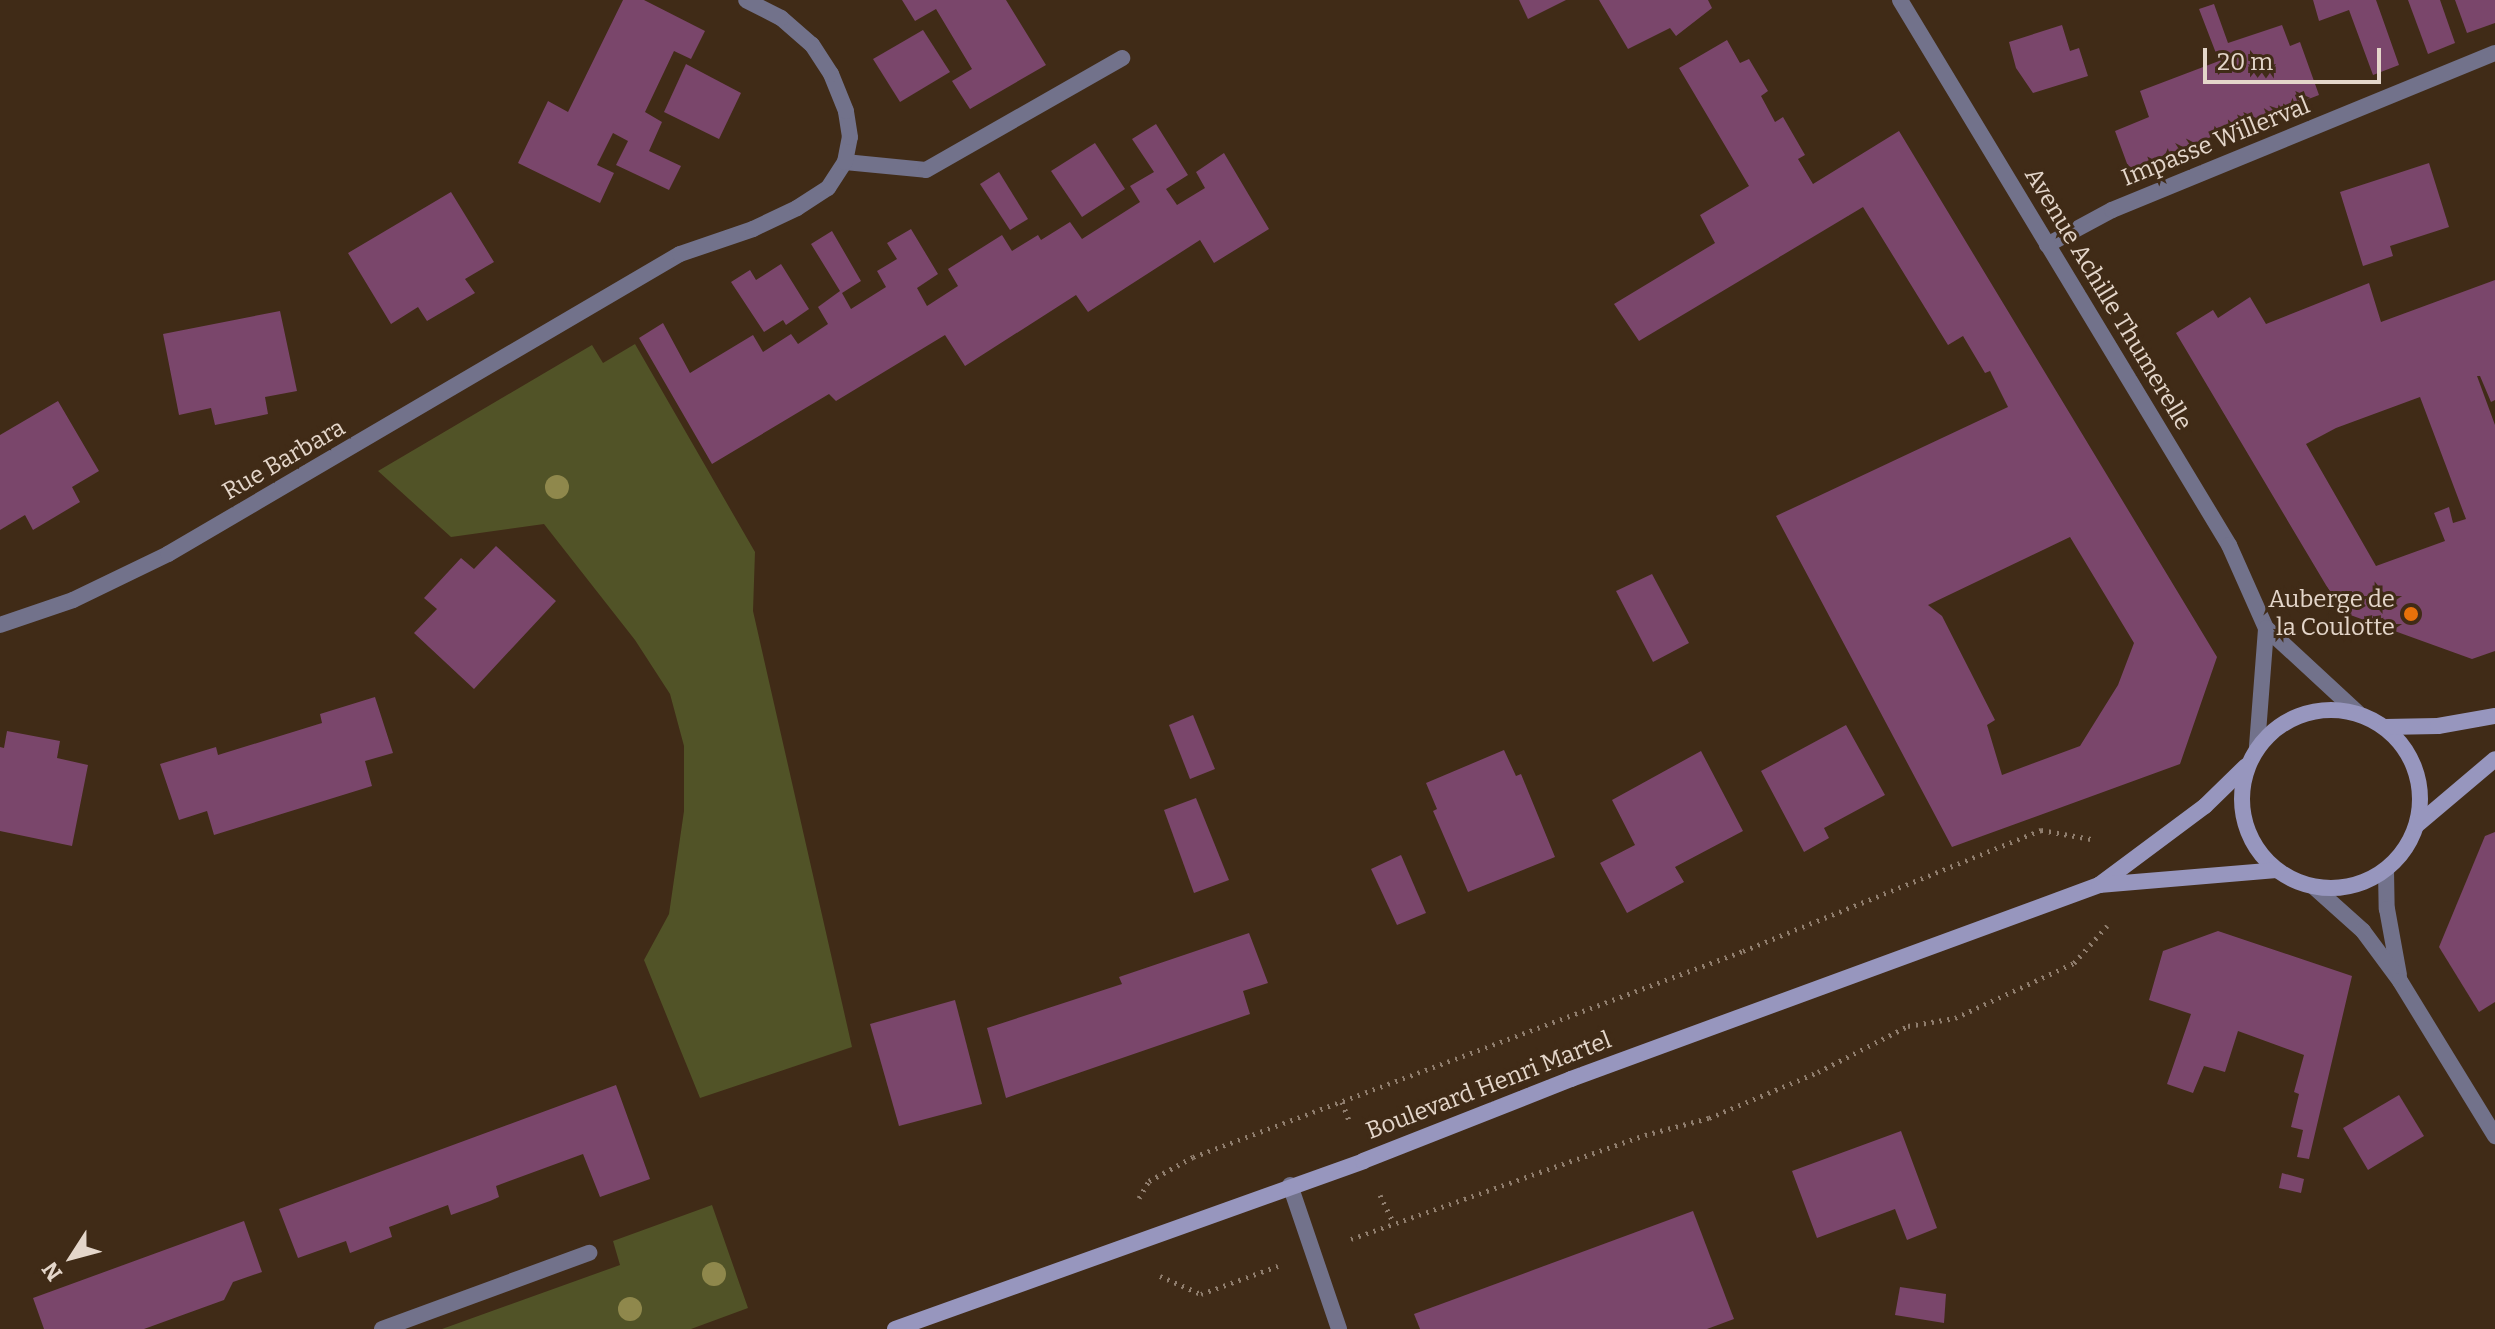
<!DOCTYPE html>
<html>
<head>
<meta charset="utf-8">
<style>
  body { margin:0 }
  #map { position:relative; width:2495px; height:1329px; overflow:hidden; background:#402b17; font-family:Bitter,serif }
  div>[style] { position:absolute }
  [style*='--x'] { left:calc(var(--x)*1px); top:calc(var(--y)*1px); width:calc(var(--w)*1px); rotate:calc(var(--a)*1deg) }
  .green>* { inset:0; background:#515327 }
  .building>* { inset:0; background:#7a466b }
  .path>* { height:5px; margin-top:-2.5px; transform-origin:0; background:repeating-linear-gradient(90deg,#907e6e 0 2px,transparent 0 8px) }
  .service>* { height:16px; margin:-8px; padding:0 8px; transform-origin:8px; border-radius:8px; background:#72728b }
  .minor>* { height:16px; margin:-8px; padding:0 8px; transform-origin:8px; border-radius:8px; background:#72728b }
  .tertiary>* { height:16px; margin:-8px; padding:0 8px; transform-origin:8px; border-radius:8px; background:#72728b }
  .secondary>* { height:16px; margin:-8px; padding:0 8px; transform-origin:8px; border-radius:8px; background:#9796be }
  .secondary>.ring { margin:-8px; padding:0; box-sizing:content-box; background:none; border:16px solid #9796be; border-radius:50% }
  .trees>* { width:24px; height:24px; margin:-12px; border-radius:50%; background:#8f884c }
  .dots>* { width:22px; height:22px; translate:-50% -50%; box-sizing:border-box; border:4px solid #402b17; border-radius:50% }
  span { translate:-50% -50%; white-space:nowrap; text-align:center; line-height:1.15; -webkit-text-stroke:6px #402b17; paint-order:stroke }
  .street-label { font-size:24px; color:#e4d6ca }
  .poi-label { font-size:24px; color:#e4d6ca }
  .right { translate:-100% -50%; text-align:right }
  .north { position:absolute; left:32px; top:1217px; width:80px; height:80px; -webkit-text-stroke:6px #402b17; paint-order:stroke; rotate:234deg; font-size:22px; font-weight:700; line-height:32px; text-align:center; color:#e4d6ca }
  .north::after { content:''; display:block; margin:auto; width:28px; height:36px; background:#e4d6ca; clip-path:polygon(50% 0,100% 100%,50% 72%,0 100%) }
  .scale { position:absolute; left:2203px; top:48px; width:178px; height:36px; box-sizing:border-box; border:4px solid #e4d6ca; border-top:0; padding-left:10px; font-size:24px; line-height:28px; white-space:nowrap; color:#e4d6ca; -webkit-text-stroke:6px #402b17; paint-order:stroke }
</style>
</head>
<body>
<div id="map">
  <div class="green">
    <div style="clip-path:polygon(635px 344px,755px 552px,753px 611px,852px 1047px,700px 1098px,644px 960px,669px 914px,684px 811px,684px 746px,670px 694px,635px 640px,544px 524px,451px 537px,378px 471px,592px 345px,603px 363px)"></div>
    <div style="clip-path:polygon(712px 1205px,748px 1308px,691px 1329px,442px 1329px,620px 1265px,613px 1241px)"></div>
  </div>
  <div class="building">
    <div style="clip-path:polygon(623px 0,644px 0,705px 31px,691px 59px,674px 51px,645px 112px,662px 122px,649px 151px,681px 166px,669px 190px,616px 165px,628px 141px,613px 133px,597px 165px,614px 173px,600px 203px,518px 163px,548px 101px,568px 112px)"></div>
    <div style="clip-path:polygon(902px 0,1006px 0,1046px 65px,970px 109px,952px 81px,972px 69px,936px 9px,915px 21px)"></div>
    <div style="clip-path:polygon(1519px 0,1566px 0,1528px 19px)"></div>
    <div style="clip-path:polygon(1599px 0,1708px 0,1712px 8px,1676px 36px,1670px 28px,1628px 49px)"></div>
    <div style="clip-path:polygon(2313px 0,2376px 0,2399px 65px,2373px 75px,2349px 10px,2319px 21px)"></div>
    <div style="clip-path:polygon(2408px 0,2440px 0,2455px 43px,2428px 54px)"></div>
    <div style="clip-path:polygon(2455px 0,2495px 0,2495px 23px,2467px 33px)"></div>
    <div style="clip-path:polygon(2214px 4px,2228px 43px,2282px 25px,2290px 46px,2300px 42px,2319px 95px,2129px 169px,2115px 131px,2149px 117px,2140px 91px,2219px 61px,2199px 9px)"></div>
    <div style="clip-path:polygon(2062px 25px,2070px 51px,2079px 48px,2088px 76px,2033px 93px,2016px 68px,2009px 42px)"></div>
    <div style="clip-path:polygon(923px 30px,950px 72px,900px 102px,873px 59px)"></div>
    <div style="clip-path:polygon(evenodd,1727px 40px,1740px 63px,1749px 59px,1768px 91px,1761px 96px,1775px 122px,1783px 117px,1805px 155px,1798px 159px,1813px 184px,1899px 131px,2217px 657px,2180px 764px,1952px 847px,1776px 516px,2008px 407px,1990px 371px,1985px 373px,1963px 336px,1948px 345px,1863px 207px,1639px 341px,1614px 304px,1715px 243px,1700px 215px,1749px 186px,1679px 68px,1727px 40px,2070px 537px,2134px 643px,2118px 685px,2080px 746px,2002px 775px,1987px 725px,1995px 720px,1942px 616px,1928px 605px,2070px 537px)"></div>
    <div style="clip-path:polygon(686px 64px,741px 93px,719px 139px,664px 112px)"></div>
    <div style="clip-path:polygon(1156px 124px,1188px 175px,1166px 189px,1177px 205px,1205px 188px,1196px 172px,1224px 153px,1269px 229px,1214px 263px,1200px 240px,1088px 312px,1076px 295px,965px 366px,945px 335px,836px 401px,829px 394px,712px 464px,639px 338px,663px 323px,690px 373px,753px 335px,763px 352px,791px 334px,798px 344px,828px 324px,818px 307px,840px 291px,811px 244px,832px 231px,861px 281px,842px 293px,851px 309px,886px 287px,877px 271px,897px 259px,887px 243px,911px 229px,938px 274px,917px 288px,927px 306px,958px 286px,948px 269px,1002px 235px,1012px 251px,1038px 235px,1041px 240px,1070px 222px,1082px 239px,1140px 202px,1130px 186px,1154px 172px,1132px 139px)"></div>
    <div style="clip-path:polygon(1095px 143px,1125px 189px,1082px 217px,1051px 171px)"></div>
    <div style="clip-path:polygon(2429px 163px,2449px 227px,2390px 246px,2393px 256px,2363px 266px,2340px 192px)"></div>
    <div style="clip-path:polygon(999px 172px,1028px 219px,1010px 230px,980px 184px)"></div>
    <div style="clip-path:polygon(451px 192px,494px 262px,465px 279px,475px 293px,427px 321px,418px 307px,391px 324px,348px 253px)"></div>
    <div style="clip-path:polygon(781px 264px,809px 309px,786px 325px,783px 320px,764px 332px,731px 282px,750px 270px,756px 280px)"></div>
    <div style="clip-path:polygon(evenodd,2495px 280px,2495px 400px,2491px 402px,2480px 376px,2477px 376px,2495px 425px,2495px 651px,2472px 659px,2342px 612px,2176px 333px,2213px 310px,2218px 318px,2250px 297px,2266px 324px,2369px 283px,2381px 322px,2495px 280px,2420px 397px,2466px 519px,2453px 523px,2449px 507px,2434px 513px,2445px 541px,2376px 566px,2306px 444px,2336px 428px,2420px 397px)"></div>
    <div style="clip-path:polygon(280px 311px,297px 391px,265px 397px,268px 414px,215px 425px,211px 408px,179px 415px,163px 334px)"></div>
    <div style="clip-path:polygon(58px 401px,99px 471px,72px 487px,80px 502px,33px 530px,25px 515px,0 530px,0 435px)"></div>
    <div style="clip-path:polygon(496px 546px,556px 601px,474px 689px,414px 633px,437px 609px,424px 598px,461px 558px,474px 569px)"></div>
    <div style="clip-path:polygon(1652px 574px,1689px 643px,1653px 662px,1616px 591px)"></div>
    <div style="clip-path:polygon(375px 697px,393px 753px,365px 761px,372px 786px,214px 835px,207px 811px,179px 820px,160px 764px,216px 747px,218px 755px,322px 723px,320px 714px)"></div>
    <div style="clip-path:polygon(1193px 715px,1215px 769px,1190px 779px,1169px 725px)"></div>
    <div style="clip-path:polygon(1846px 725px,1885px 795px,1824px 828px,1829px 838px,1804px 852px,1761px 771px)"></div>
    <div style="clip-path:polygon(7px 731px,60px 741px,57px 758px,88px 765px,72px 846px,0 831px,0 747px,4px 748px)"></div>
    <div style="clip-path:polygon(1504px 750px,1516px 776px,1521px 774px,1555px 857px,1468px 892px,1433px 811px,1437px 809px,1426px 783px)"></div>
    <div style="clip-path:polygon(1701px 751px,1743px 831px,1675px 867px,1684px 882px,1627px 913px,1600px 863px,1635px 845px,1612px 800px)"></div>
    <div style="clip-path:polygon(1196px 798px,1229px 880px,1194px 893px,1164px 810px)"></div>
    <div style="clip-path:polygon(2495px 832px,2495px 1002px,2479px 1012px,2439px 947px,2485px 836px)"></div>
    <div style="clip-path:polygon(1401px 855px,1426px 913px,1397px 925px,1371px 869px)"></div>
    <div style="clip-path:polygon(2218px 931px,2352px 976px,2309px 1159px,2297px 1157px,2303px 1130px,2291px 1127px,2299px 1094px,2294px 1092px,2304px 1055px,2238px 1031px,2225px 1072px,2204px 1066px,2193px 1093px,2167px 1084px,2191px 1014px,2149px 1000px,2163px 951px)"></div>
    <div style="clip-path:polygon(1249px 933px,1268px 983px,1243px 991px,1250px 1014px,1006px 1098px,987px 1028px,1122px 984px,1119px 977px)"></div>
    <div style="clip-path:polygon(955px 1000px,982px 1104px,899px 1126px,870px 1024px)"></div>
    <div style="clip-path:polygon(616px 1085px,650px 1179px,600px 1197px,583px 1154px,496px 1186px,499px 1197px,490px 1201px,451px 1215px,448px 1205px,389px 1227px,392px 1237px,350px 1253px,346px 1241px,298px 1258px,279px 1209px)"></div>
    <div style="clip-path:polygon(2399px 1095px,2424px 1136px,2368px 1170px,2343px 1128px)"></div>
    <div style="clip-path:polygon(1901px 1131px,1937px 1228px,1907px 1240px,1895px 1209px,1817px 1238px,1792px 1171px)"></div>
    <div style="clip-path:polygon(2282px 1173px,2304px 1179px,2301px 1193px,2279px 1188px)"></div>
    <div style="clip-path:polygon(1693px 1211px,1734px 1319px,1707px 1329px,1420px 1329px,1414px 1314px)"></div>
    <div style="clip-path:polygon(244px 1221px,262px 1272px,233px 1282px,224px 1300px,144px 1329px,44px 1329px,33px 1298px)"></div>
    <div style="clip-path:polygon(1900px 1287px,1946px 1294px,1944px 1323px,1895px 1315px)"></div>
  </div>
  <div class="path">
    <div style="--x:1342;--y:1102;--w:22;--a:69"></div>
    <div style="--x:1380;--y:1195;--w:30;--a:64"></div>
    <div style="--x:1139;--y:1198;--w:20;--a:-60"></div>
    <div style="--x:1149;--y:1181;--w:50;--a:-28.6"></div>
    <div style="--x:1193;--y:1157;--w:587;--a:-20.53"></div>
    <div style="--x:1743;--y:951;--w:322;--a:-22.1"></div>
    <div style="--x:2041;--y:830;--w:51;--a:10.2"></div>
    <div style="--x:1351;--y:1239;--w:312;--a:-19.5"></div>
    <div style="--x:1645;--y:1135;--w:66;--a:-14.9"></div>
    <div style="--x:1709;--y:1118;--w:118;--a:-22.9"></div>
    <div style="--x:1818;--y:1072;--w:101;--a:-27.1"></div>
    <div style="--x:1908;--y:1026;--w:48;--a:-9.7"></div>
    <div style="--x:1955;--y:1018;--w:131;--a:-24.8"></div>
    <div style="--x:2074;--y:963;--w:50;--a:-48.3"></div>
    <div style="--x:1160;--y:1276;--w:45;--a:23.7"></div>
    <div style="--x:1201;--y:1294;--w:82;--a:-20"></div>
  </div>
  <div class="service">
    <div style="--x:845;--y:162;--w:81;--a:5.6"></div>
    <div style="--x:926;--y:170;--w:226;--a:-29.7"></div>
  </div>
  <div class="minor">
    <div style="--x:2047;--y:245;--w:74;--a:-28.3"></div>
    <div style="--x:2112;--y:210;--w:414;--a:-22.3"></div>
    <div style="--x:0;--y:625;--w:77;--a:-18.9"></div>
    <div style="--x:73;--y:600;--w:106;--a:-25.8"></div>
    <div style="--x:168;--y:554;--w:593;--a:-30.37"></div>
    <div style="--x:680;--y:254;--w:77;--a:-18.9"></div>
    <div style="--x:753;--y:229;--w:49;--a:-25.5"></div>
    <div style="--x:797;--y:208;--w:37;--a:-33"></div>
    <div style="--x:828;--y:188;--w:31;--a:-57"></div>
    <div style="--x:845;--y:162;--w:25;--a:-79"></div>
    <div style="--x:850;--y:137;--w:26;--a:-99"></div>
    <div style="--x:846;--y:111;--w:40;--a:-112"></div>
    <div style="--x:831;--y:74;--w:35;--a:-123"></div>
    <div style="--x:812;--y:45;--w:41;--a:-138.9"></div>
    <div style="--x:781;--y:18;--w:39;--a:-153"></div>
    <div style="--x:1290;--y:1185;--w:152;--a:71.2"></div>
    <div style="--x:382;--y:1329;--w:221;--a:-20.2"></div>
  </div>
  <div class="tertiary">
    <div style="--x:1900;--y:0;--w:637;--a:58.88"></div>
    <div style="--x:2229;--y:545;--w:91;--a:66"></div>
    <div style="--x:2266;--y:628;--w:125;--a:42.7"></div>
    <div style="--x:2257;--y:746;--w:118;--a:-85.6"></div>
    <div style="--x:2386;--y:870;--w:39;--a:89"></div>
    <div style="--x:2387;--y:909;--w:67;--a:79.7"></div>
    <div style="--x:2314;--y:887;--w:66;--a:41.9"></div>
    <div style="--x:2363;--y:931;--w:62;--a:53.5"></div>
    <div style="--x:2400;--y:981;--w:182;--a:58.5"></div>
  </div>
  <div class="secondary">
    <div class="ring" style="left:2242px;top:710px;width:162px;height:162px"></div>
    <div style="--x:2385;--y:727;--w:53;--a:-1.1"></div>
    <div style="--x:2438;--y:726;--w:58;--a:-10"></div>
    <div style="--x:2417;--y:825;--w:102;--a:-40.2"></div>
    <div style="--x:2099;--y:885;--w:132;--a:-36.7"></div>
    <div style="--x:2205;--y:806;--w:57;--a:-44.3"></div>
    <div style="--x:895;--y:1329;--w:497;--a:-19.7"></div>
    <div style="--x:1363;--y:1161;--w:224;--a:-21.5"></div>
    <div style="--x:1571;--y:1079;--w:563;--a:-20.17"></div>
    <div style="--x:2099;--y:885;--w:178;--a:-4.8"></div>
  </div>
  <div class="trees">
    <div style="left:557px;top:487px"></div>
    <div style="left:714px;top:1274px"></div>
    <div style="left:630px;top:1309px"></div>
  </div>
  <div class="dots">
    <div style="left:2411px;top:614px;background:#e8710a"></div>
  </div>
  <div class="street-label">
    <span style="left:2216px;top:142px;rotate:-22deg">Impasse Willerval</span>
    <span style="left:2108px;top:299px;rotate:59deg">Avenue Achille Thumerelle</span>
    <span style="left:284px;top:460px;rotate:-30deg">Rue Barbara</span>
    <span style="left:1489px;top:1086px;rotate:-21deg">Boulevard Henri Martel</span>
  </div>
  <div class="poi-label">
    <span class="right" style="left:2395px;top:614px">Auberge de<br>la Coulotte</span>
  </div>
  <div class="north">N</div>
  <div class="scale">20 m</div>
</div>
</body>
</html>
